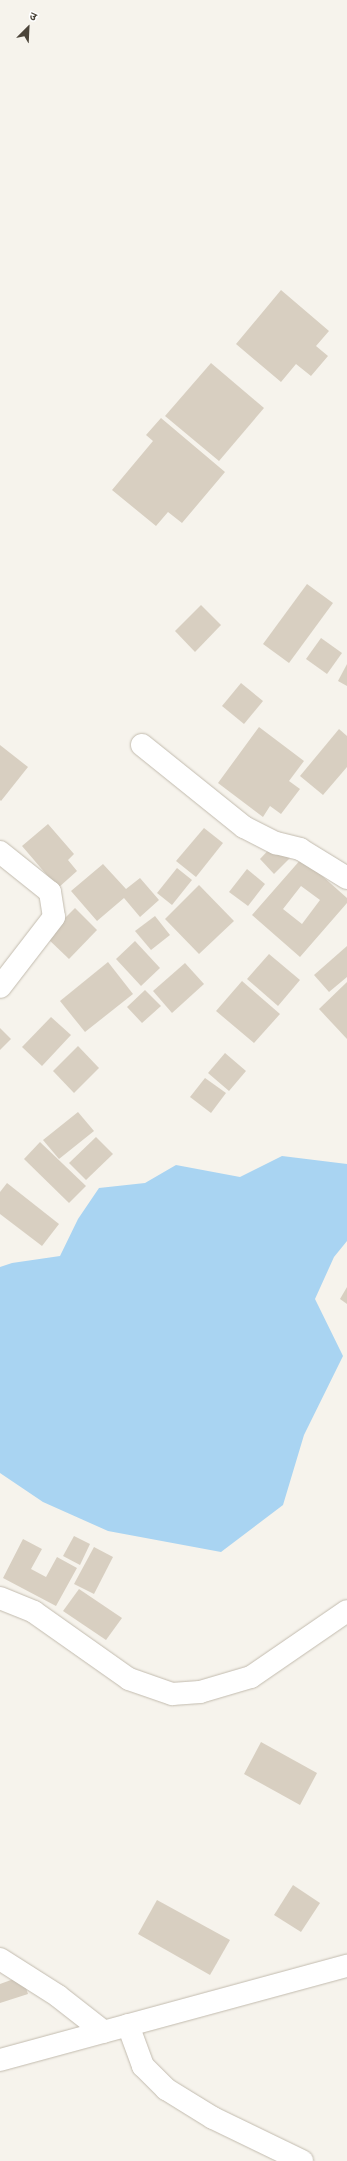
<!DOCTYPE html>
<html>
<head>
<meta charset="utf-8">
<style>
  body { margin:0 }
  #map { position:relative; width:347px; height:2161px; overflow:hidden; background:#f6f3ec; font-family:"DejaVu Sans","Noto Sans Devanagari",sans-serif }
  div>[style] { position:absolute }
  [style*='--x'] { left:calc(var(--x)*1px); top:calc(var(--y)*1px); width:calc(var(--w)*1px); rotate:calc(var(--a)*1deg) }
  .water>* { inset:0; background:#a9d4f2 }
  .building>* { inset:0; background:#d8cfc1 }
  .roads { filter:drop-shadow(0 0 1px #c2bbae) drop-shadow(0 0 1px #c2bbae) }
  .street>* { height:22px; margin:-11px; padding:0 11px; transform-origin:11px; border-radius:11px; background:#fff }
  span { translate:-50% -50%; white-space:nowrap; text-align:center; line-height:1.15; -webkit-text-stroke:3.5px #fff; paint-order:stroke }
  .north { position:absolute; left:8px; top:8px; width:40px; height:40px; -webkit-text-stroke:3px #fff; paint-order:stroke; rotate:24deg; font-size:11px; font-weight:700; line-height:16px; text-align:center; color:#4b4439 }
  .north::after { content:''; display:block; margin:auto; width:14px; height:18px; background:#4b4439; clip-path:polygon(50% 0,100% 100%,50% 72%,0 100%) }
</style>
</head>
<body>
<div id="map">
  <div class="water">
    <div style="clip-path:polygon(282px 1156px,347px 1164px,347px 1241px,334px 1257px,315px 1299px,343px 1356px,304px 1435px,283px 1505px,221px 1552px,108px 1531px,43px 1502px,0 1473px,0 1267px,12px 1263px,60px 1256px,78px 1219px,99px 1188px,145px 1183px,176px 1165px,240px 1177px)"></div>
  </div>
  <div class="building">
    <div style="clip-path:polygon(281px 290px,329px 331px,316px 346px,328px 356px,311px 376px,296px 364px,281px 382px,236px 344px)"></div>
    <div style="clip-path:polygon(211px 363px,264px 408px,219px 461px,165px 416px)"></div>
    <div style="clip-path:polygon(161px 418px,225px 472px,182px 523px,168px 512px,156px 526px,112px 490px,153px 441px,146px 435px)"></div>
    <div style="clip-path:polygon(307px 584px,333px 603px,289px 663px,263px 644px)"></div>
    <div style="clip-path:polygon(201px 605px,221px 625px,195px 652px,175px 631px)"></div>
    <div style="clip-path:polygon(321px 638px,342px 653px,327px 674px,306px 659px)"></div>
    <div style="clip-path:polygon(347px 664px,347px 686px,338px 681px)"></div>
    <div style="clip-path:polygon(241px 683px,263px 701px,244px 724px,222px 706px)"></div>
    <div style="clip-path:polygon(259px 727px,304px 761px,289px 781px,300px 789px,281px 814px,270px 806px,263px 817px,218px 783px)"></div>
    <div style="clip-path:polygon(339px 729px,347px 736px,347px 767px,323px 795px,300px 776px)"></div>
    <div style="clip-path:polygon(0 745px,28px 767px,1px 801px,0 800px)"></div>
    <div style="clip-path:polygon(48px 824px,74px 854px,68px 860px,77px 871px,58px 888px,22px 846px)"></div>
    <div style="clip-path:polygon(204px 828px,223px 843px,196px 877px,176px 861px)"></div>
    <div style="clip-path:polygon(275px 843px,291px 857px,274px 874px,260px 859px)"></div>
    <div style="clip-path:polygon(evenodd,302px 858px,347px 898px,347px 903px,300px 957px,252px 915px,302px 858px,301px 886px,320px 900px,302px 924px,283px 909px,301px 886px)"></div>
    <div style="clip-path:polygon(103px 864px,126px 889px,140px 878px,159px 900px,140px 917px,124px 898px,97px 921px,71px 891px)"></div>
    <div style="clip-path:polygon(177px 868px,192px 880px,172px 905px,157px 893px)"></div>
    <div style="clip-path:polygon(247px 869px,265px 884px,248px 906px,229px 892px)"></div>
    <div style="clip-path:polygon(199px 885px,234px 921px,199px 954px,165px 919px)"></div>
    <div style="clip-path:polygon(75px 908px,97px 930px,69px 959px,46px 937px)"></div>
    <div style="clip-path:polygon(155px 916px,170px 935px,151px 950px,135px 931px)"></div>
    <div style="clip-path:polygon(135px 941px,160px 968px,141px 986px,116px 959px)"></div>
    <div style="clip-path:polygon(347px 946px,347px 977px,329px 992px,314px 975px)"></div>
    <div style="clip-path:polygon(269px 954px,300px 980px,278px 1006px,247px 979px)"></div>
    <div style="clip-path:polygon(108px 962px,133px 994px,85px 1032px,60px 1001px)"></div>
    <div style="clip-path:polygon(185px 963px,204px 984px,172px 1013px,153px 991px)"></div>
    <div style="clip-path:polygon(242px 981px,280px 1014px,254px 1043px,216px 1011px)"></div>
    <div style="clip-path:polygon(347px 982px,347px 1039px,319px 1009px)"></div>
    <div style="clip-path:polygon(145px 990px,161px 1006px,142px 1023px,127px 1007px)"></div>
    <div style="clip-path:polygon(51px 1017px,71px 1035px,42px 1066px,22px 1047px)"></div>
    <div style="clip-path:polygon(0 1028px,11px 1039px,0 1050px)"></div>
    <div style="clip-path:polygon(78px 1046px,99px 1068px,74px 1093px,53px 1071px)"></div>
    <div style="clip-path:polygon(225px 1053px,246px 1071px,229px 1091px,208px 1073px)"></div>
    <div style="clip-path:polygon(205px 1078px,226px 1093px,211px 1113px,190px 1097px)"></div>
    <div style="clip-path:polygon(78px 1112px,94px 1131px,59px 1159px,43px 1140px)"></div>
    <div style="clip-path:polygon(96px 1137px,113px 1154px,86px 1180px,69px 1163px)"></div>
    <div style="clip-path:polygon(40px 1142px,86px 1186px,69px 1203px,24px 1159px)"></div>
    <div style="clip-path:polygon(7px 1183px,59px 1224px,42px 1246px,0 1214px,0 1192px)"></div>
    <div style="clip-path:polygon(347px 1287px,347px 1304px,340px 1299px)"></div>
    <div style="clip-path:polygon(74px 1536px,90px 1544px,80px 1565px,63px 1556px)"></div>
    <div style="clip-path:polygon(23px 1539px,42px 1549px,31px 1569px,46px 1577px,57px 1557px,77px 1568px,56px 1606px,3px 1578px)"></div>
    <div style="clip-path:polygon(94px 1547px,113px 1557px,94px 1594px,74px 1584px)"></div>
    <div style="clip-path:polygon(79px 1589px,122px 1618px,106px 1640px,63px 1611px)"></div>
    <div style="clip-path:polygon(261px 1742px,317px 1773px,300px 1805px,244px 1774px)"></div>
    <div style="clip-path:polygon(293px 1885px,320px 1903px,301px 1932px,274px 1915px)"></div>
    <div style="clip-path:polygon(157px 1900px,230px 1940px,210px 1975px,138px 1934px)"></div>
    <div style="clip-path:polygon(22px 1976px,28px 1994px,0 2003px,0 1984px)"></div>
  </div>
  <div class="roads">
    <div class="street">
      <div style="--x:142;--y:745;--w:131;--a:38.8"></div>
      <div style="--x:244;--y:827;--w:36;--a:27"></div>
      <div style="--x:276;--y:843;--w:25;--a:14"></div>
      <div style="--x:300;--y:849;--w:55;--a:31.7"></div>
      <div style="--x:0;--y:852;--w:64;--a:38.7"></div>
      <div style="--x:50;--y:892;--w:25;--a:81"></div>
      <div style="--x:54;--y:917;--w:88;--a:127.6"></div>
      <div style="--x:0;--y:1598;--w:37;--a:22"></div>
      <div style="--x:34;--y:1612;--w:116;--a:35.2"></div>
      <div style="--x:129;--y:1679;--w:46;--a:19.2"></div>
      <div style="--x:172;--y:1694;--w:28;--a:-4"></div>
      <div style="--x:200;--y:1692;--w:53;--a:-16.4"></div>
      <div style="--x:251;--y:1677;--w:116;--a:-34.5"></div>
      <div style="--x:0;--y:1959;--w:69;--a:32.5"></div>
      <div style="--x:58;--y:1996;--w:58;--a:38"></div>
      <div style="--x:128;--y:2025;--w:44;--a:69.9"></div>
      <div style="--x:143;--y:2066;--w:33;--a:45"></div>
      <div style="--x:166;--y:2089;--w:55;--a:31.7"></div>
      <div style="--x:213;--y:2118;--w:99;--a:25.8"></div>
      <div style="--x:0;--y:2060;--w:360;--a:-15.2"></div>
    </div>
  </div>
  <div class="north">उ</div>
</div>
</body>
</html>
